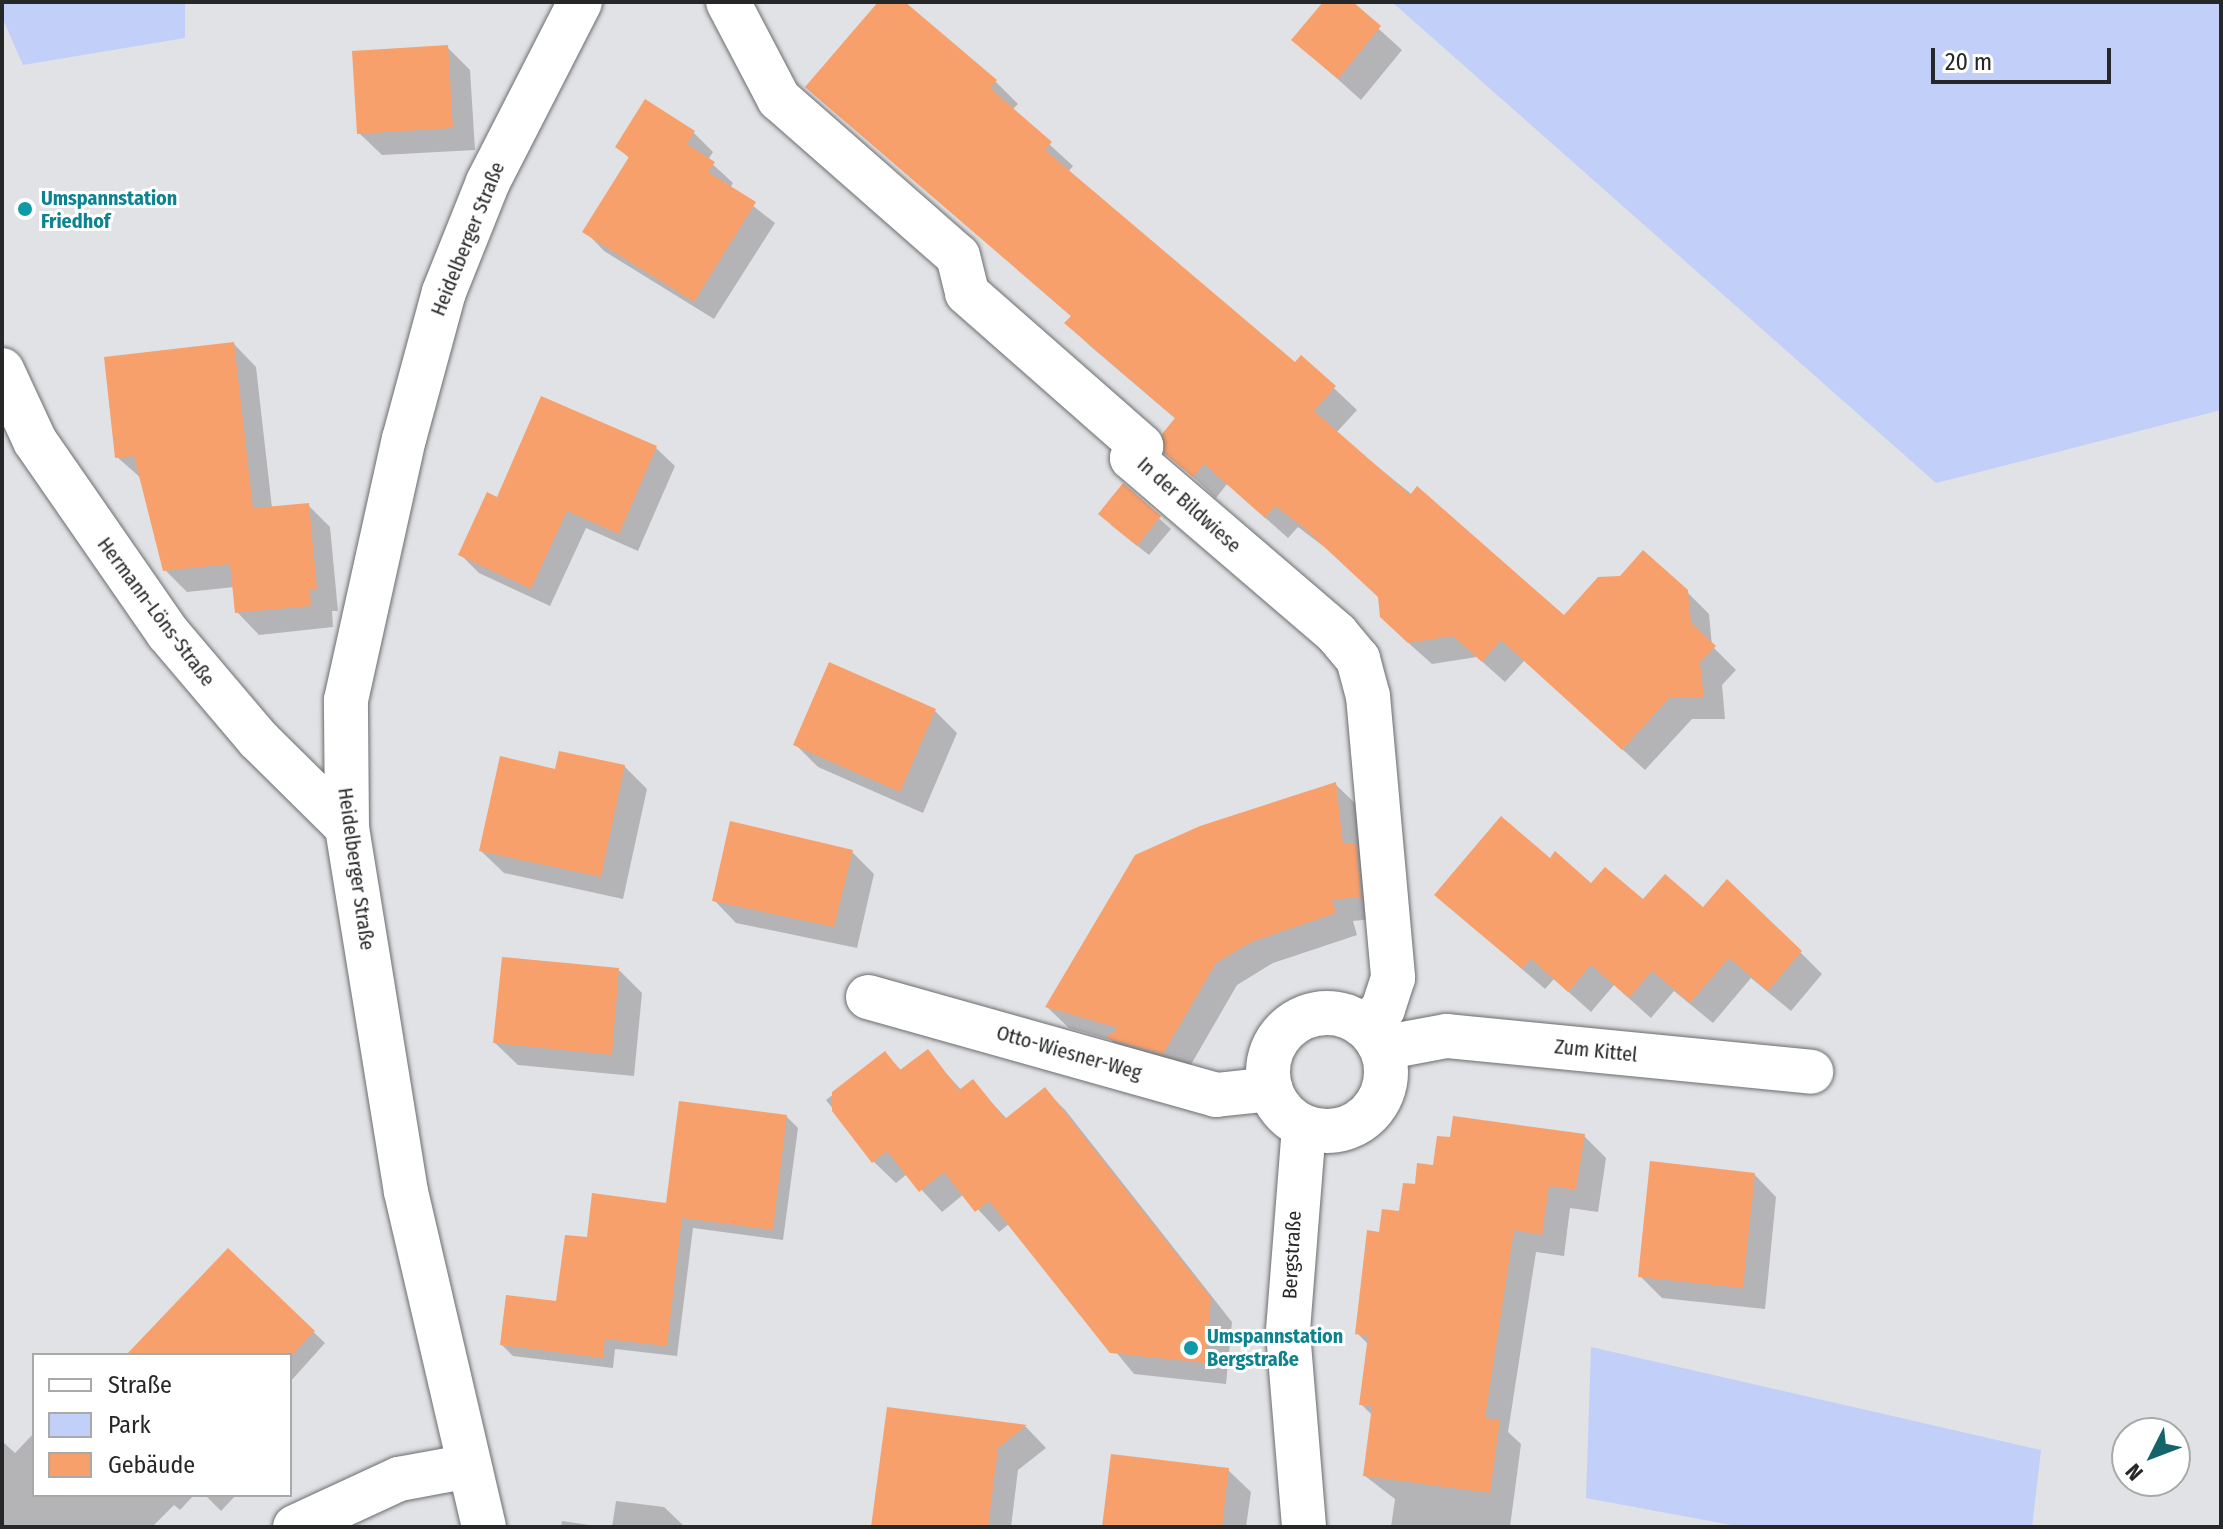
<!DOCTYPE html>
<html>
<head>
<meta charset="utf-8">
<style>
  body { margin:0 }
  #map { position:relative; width:2223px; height:1529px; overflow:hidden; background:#e1e2e5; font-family:"Fira Sans Condensed",sans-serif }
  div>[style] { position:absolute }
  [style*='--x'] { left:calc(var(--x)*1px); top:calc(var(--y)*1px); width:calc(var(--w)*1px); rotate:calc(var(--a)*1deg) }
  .green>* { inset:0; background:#c1cff9 }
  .shadow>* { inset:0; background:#0003 }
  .building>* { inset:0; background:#f7a06c }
  .roads { filter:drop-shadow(0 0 2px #6c6d6f) drop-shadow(0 0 2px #6c6d6f) }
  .minor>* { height:44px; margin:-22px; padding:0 22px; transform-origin:22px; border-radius:22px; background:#fff }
  .minor>.ring { margin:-22px; padding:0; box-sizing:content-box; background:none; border:44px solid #fff; border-radius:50% }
  .dots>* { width:22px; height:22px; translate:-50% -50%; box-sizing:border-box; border:4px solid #fff; border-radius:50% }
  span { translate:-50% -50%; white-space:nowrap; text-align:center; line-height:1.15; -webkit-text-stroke:6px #fff; paint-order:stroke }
  .culture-label { font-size:20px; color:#0d838f; font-weight:700 }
  .left { translate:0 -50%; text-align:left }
  .street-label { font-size:20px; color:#262728 }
  .frame { position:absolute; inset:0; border:4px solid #262728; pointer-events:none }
  .legend { position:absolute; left:32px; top:1353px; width:260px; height:144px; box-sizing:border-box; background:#fff; border:2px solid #a8a9a9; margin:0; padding:10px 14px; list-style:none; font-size:24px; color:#262728 }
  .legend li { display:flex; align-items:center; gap:16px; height:40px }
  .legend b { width:40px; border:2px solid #a8a9a9 }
  .north { position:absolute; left:2111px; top:1417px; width:80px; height:80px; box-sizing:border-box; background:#fff; border:2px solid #a8a9a9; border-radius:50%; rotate:228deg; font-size:22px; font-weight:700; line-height:32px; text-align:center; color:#262728 }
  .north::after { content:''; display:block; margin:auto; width:28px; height:36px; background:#16646b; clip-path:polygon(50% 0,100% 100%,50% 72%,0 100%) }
  .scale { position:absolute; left:1931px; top:48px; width:180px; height:36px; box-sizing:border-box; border:4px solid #262728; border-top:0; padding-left:10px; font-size:24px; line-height:28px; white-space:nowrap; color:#262728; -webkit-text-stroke:6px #fff; paint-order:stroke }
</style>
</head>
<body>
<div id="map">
  <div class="green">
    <div style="clip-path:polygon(2px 2px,185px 2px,185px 38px,23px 65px,2px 17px)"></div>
    <div style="clip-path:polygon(1392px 2px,2221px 2px,2221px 410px,1936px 483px)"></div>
    <div style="clip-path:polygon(1591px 1347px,2041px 1450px,2032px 1527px,1742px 1527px,1586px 1498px)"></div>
  </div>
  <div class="shadow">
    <div style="clip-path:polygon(881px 2px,902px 2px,996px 82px,1018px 104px,1012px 110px,1073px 166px,1068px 172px,1295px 365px,1301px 357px,1357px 410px,1336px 433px,1564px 618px,1687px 592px,1709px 614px,1712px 646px,1736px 670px,1722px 685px,1725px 719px,1692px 719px,1645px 770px,1525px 660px,1505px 682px,1477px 657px,1432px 664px,1404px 639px,1380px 598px,1327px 549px,1298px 527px,1288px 538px,1227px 484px,1216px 498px,1166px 452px,1177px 420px,1089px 345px,1067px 323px,1072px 317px,808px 87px)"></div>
    <div style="clip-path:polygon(1325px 2px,1349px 2px,1402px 50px,1361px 100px,1294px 40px)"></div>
    <div style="clip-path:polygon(447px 47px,470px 70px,475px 150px,382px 155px,359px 133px)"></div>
    <div style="clip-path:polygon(694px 133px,713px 152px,708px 160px,733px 183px,730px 188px,775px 223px,714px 319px,604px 251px,585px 231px,630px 159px,618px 147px)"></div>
    <div style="clip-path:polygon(234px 344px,256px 367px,272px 508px,308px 505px,330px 527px,338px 611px,332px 611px,333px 627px,259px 635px,237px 612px,234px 587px,187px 592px,165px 570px,142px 479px,117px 457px)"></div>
    <div style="clip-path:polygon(656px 448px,675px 466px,638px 551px,586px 528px,550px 606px,479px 573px,461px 555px,498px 500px)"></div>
    <div style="clip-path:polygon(1123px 486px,1171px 529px,1149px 555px,1111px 525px)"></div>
    <div style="clip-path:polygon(935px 711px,957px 733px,923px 813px,818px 767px,796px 745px)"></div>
    <div style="clip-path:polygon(624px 766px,647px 789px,623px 899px,504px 873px,481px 851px,557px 771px)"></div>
    <div style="clip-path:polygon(1335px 784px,1357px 805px,1381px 918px,1353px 921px,1357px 935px,1273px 963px,1237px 985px,1185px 1075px,1130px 1059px,1111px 1040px,1069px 1028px,1047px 1007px)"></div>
    <div style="clip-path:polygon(852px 852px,874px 874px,857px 948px,736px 923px,714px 900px)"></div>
    <div style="clip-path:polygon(1550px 861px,1591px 886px,1644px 902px,1703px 910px,1801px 953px,1822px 974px,1791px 1011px,1751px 978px,1713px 1023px,1674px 991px,1651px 1018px,1614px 985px,1591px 1012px,1554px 979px,1545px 989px,1437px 895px)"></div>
    <div style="clip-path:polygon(504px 960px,620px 971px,642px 993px,634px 1076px,518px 1065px,495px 1043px)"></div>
    <div style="clip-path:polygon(927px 1052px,963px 1092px,980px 1090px,1007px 1119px,1044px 1089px,1066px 1111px,1232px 1322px,1226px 1384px,1134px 1374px,1010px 1223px,999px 1232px,964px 1194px,942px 1212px,907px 1174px,896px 1183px,874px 1162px,826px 1100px,885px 1054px,902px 1071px)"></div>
    <div style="clip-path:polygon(787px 1117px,798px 1128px,783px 1240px,693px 1228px,677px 1356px,615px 1349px,613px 1368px,513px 1356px,502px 1345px,558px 1303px,589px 1240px,668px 1205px)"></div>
    <div style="clip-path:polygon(1584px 1136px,1606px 1158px,1598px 1212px,1570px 1208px,1564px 1256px,1536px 1252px,1508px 1432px,1521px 1444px,1510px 1527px,1391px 1527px,1395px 1499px,1365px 1476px,1373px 1416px,1361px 1404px,1369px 1345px,1357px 1333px,1381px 1234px,1435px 1167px)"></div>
    <div style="clip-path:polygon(1754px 1174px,1776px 1197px,1765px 1309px,1662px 1298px,1640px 1276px)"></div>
    <div style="clip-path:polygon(228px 1251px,325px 1343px,290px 1382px,290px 1355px,156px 1355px)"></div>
    <div style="clip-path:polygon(889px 1410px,1026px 1427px,1046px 1448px,1018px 1470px,1011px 1527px,873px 1527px)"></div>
    <div style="clip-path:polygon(34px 1433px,34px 1495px,194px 1495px,180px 1510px,174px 1505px,152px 1527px,2px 1527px,2px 1441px,15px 1453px)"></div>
    <div style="clip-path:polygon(1228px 1470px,1251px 1492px,1246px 1527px,1103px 1527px)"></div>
    <div style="clip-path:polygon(205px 1495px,236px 1495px,221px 1511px)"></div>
    <div style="clip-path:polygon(616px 1501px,664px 1507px,685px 1527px,612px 1527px)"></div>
    <div style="clip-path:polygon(562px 1521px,603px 1527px,561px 1527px)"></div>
  </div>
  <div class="building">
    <div style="clip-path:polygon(878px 2px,905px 2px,997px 80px,990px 88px,1052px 142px,1045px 150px,1295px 362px,1301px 355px,1336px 386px,1314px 411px,1410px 495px,1417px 486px,1564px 615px,1598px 577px,1620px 576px,1643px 550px,1688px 590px,1691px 623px,1716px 646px,1700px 662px,1704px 698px,1669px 698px,1622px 750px,1501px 640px,1482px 662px,1453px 636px,1408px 643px,1380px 617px,1378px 597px,1303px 527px,1275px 506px,1265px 518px,1204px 464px,1193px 477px,1164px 453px,1162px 434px,1175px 418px,1064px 323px,1071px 316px,805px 87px)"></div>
    <div style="clip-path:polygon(1323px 2px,1353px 2px,1381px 26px,1338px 79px,1291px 40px)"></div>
    <div style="clip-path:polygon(448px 45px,453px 128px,357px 134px,352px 51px)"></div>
    <div style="clip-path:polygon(645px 99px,695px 131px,687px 144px,715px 162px,708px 172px,756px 202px,694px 302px,582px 232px,629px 157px,615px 147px)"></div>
    <div style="clip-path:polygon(234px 342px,253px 508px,309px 503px,317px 589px,310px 589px,311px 606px,235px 613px,230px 564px,163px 571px,134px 456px,115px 458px,104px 357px)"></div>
    <div style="clip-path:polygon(541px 396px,657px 446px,619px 534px,567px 511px,531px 589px,458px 555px,487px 492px,497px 497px)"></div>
    <div style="clip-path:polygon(1123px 483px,1161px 516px,1137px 546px,1098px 514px)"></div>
    <div style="clip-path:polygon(829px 662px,936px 709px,900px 792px,793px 745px)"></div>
    <div style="clip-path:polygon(559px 751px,625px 765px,601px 877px,479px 851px,500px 756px,555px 769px)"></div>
    <div style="clip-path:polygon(1336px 782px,1343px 844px,1356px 843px,1361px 897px,1332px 900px,1336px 913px,1251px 942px,1216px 963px,1163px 1054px,1106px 1038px,1118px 1028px,1045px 1007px,1135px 855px,1200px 826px)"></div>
    <div style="clip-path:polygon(1501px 816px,1550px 858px,1555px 851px,1591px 883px,1605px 867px,1643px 899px,1665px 874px,1703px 907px,1727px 879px,1802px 951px,1768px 991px,1729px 958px,1690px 1003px,1652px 971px,1629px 998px,1591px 965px,1568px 992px,1531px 959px,1522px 969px,1434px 895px)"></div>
    <div style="clip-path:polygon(730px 821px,853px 850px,834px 927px,712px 901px)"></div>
    <div style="clip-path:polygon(502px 957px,619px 968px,612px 1055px,493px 1043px)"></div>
    <div style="clip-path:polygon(928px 1049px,959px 1090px,973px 1079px,1005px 1119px,1045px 1087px,1211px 1298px,1205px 1363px,1110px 1353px,989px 1201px,975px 1212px,944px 1172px,919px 1192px,887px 1151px,872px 1163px,832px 1111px,832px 1092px,885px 1051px,900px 1070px)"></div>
    <div style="clip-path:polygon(679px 1101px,787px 1115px,773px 1230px,682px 1218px,667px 1346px,605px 1339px,603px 1358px,500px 1345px,506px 1295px,556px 1301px,565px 1235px,587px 1237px,592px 1193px,666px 1203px)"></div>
    <div style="clip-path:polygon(1453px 1116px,1585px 1134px,1576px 1190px,1549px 1186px,1542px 1235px,1514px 1230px,1485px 1418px,1500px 1420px,1490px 1493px,1363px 1476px,1372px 1406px,1359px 1405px,1368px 1336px,1355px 1334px,1367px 1230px,1379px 1232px,1382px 1209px,1399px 1211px,1403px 1183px,1415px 1184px,1417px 1163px,1433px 1165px,1437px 1136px,1450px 1137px)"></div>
    <div style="clip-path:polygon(1650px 1161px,1755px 1173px,1743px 1288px,1638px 1277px)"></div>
    <div style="clip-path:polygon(228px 1248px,315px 1331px,292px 1355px,126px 1355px)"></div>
    <div style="clip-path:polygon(887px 1407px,1027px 1425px,998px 1448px,988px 1527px,871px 1527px)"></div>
    <div style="clip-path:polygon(1111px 1454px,1229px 1468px,1222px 1527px,1102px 1527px)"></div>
  </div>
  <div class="roads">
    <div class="minor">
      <div style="--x:728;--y:2;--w:110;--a:62.3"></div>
      <div style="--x:779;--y:99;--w:238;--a:41.3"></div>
      <div style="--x:958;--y:256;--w:38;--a:76"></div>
      <div style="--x:967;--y:293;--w:232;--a:41.3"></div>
      <div style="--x:1141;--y:446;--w:15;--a:127"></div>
      <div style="--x:1132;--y:458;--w:270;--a:40.6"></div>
      <div style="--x:1337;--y:634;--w:33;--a:50"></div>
      <div style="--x:1358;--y:659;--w:38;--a:75"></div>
      <div style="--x:1368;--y:696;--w:283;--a:84.9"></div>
      <div style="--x:1393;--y:978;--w:33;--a:108"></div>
      <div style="--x:1383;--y:1009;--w:25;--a:137"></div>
      <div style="--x:2;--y:370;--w:78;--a:65.1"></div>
      <div style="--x:35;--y:441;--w:234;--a:55.3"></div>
      <div style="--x:168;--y:633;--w:139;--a:49.7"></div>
      <div style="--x:258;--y:739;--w:125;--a:44.7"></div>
      <div style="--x:868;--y:997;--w:362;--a:15.7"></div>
      <div style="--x:1216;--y:1095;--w:55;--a:-6.2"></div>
      <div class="ring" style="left:1268px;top:1013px;width:74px;height:74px"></div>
      <div style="--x:1382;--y:1048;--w:66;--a:-10.5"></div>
      <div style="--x:1447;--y:1036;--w:366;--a:5.6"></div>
      <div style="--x:1304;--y:1127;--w:206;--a:94.5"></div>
      <div style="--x:1288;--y:1332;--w:196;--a:85.3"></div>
      <div style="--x:295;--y:1527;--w:115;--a:-24.8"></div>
      <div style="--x:399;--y:1479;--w:71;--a:-10.5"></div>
      <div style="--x:484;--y:1527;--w:344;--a:-103.1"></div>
      <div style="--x:406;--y:1192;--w:370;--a:-99.2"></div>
      <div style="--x:347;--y:827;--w:127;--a:-90.5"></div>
      <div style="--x:346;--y:700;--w:267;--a:-77.5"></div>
      <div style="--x:404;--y:439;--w:152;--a:-74.8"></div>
      <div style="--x:444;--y:292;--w:118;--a:-68.2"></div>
      <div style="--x:488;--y:182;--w:202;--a:-62.9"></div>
    </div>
  </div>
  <div class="dots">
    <div style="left:25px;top:209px;background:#0f9aa8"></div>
    <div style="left:1191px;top:1348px;background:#0f9aa8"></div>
  </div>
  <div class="culture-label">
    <span class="left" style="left:41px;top:210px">Umspannstation<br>Friedhof</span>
    <span class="left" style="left:1207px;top:1348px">Umspannstation<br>Bergstraße</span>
  </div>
  <div class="street-label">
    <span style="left:468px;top:239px;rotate:-68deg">Heidelberger Straße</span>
    <span style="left:1189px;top:505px;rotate:42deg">In der Bildwiese</span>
    <span style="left:156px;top:612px;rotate:53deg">Hermann-Löns-Straße</span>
    <span style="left:356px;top:869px;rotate:82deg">Heidelberger Straße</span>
    <span style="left:1596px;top:1051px;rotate:6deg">Zum Kittel</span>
    <span style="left:1069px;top:1053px;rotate:16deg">Otto-Wiesner-Weg</span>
    <span style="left:1292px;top:1255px;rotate:-87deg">Bergstraße</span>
  </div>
  <div class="frame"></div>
  <ul class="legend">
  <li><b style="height:10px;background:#fff"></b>Straße</li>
  <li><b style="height:22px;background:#c1cff9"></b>Park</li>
  <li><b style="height:22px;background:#f7a06c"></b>Gebäude</li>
  </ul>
  <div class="north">N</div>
  <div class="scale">20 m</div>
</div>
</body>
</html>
